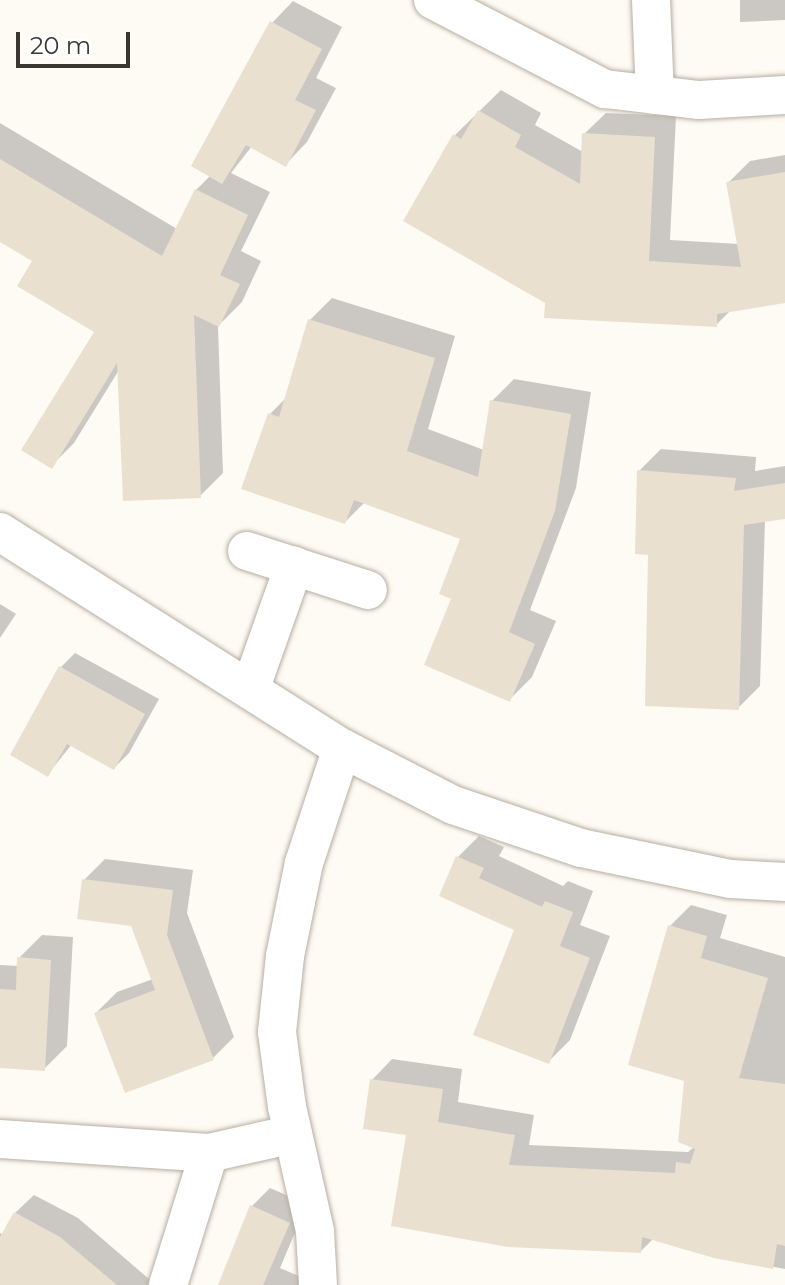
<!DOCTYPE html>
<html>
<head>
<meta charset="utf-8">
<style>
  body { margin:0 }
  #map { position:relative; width:785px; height:1285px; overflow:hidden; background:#fefaf4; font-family:Montserrat,sans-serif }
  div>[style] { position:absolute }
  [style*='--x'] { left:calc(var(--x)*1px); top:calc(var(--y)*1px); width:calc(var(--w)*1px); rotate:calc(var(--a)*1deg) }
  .shadow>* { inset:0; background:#0003 }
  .building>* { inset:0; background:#eae0d0 }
  .roads { filter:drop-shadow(0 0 2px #b7ae9f) drop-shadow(0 0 2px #b7ae9f) }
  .minor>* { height:38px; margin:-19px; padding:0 19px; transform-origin:19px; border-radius:19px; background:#fff }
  span { translate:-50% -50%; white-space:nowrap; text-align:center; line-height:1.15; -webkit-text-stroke:8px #fff; paint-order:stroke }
  .scale { position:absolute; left:16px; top:32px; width:114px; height:36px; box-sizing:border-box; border:4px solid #3a3630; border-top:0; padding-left:10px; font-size:24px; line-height:28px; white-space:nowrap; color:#3a3630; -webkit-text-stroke:6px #fff; paint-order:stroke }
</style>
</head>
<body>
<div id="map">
  <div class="shadow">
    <div style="clip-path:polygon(740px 0,785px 0,785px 20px,740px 22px)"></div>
    <div style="clip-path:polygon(293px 1px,342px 27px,316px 78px,336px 88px,307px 142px,286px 164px,252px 146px,231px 173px,270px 192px,241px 251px,261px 261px,242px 302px,218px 326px,223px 473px,200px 496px,119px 370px,74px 443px,51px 466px,97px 331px,35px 260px,0 240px,0 123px,177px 229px,196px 190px,211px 175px,272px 23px)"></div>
    <div style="clip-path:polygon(501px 90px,541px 113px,535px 125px,583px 152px,584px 134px,606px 113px,676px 116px,670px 240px,739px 244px,728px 183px,750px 161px,785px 155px,785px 301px,731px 310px,716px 325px,547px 302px,455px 135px)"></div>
    <div style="clip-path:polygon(332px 298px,455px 336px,428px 429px,484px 450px,492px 401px,514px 379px,591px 392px,576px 488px,530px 610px,556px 621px,532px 677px,510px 699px,454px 598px,462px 538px,365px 502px,345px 522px,270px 414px,287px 397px,310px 320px)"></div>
    <div style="clip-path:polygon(661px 449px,756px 457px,755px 471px,785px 466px,785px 517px,765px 520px,760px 686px,738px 708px,650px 553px,639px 471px)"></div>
    <div style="clip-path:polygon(0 604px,16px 614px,0 638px)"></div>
    <div style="clip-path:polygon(75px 653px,159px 699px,129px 753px,114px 768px,72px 744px,48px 774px,61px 667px)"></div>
    <div style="clip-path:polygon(479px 836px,504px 847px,499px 856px,563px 886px,568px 881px,593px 891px,580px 925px,610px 936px,570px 1040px,548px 1062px,516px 929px,458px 857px)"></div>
    <div style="clip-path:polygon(105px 859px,193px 870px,187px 913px,234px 1037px,213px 1058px,96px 1013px,117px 992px,153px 979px,132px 924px,84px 880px)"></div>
    <div style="clip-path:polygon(691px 905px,727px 915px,720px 938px,785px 957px,785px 1269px,725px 1258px,654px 1238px,641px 1251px,408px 1133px,372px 1080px,392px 1059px,462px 1069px,458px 1102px,534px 1115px,529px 1145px,688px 1152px,694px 1147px,686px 1080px,631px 1063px,670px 926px)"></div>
    <div style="clip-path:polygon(42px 935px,73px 937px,67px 1046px,44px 1069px,0 1066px,0 965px,19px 966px,19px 958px)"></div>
    <div style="clip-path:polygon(270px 1188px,307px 1204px,280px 1268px,301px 1277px,298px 1285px,219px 1285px,252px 1206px)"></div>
    <div style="clip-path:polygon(34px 1195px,78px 1218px,156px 1285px,0 1285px,0 1233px,3px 1235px,15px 1213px)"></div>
  </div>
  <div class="building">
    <div style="clip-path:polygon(270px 21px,322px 49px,295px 100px,316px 110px,286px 167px,246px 145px,222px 184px,191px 166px)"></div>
    <div style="clip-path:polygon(478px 110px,521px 135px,515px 147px,580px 184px,582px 133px,655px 137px,649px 261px,741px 267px,726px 182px,785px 172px,785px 303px,717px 314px,717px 327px,544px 318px,545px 303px,403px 221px,453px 134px,461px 139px)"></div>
    <div style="clip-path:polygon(0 159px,162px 256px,195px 189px,248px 215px,220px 275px,240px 284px,219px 327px,194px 315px,201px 498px,123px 501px,117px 363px,52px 469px,21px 450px,94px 332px,17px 286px,32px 261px,0 242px)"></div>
    <div style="clip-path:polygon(308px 319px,435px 358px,407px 451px,478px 477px,490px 400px,571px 414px,555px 511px,509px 632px,535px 644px,510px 702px,424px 665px,451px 599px,439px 594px,460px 539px,354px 500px,345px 524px,241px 489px,268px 413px,279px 417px)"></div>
    <div style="clip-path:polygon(637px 470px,736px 478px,734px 491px,785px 483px,785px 519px,744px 525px,739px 710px,645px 706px,648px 555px,635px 554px)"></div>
    <div style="clip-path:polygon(59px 666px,145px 714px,114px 770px,67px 744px,48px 777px,10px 755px)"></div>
    <div style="clip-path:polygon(456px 856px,484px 868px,479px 878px,542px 907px,545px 901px,573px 912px,560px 946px,590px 958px,549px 1064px,473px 1035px,514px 930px,439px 896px)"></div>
    <div style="clip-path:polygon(82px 879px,173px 890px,167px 935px,214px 1060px,125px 1093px,94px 1013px,155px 990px,131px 926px,77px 919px)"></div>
    <div style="clip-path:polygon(668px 925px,707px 936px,701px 958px,768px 978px,739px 1078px,785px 1084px,785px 1246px,777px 1244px,773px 1269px,714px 1258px,642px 1237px,641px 1253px,508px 1247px,391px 1226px,406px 1135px,363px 1129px,370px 1079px,443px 1089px,438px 1122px,515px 1135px,509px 1165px,675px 1173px,676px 1162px,690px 1164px,695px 1149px,678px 1142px,684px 1081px,628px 1065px)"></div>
    <div style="clip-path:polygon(17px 957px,51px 960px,45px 1071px,0 1068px,0 989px,16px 990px)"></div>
    <div style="clip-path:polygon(250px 1205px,290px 1223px,263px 1285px,218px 1285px)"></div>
    <div style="clip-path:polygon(14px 1212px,60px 1237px,117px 1285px,0 1285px,0 1237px)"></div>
  </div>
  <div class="roads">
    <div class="minor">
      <div style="--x:433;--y:0;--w:194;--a:27.4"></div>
      <div style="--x:605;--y:89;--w:95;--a:6.7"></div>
      <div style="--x:699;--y:100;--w:86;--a:-3.3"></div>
      <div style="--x:651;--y:0;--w:95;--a:87.6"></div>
      <div style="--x:0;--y:532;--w:404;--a:32.3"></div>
      <div style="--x:342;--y:748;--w:125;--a:27.2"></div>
      <div style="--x:453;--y:805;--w:135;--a:18.6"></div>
      <div style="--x:581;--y:848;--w:153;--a:11.7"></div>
      <div style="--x:731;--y:879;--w:54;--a:3.2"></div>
      <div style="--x:247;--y:551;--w:127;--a:17.9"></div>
      <div style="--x:250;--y:690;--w:132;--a:-70.5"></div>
      <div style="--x:0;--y:1139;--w:209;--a:3.8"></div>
      <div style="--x:209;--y:1153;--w:86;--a:-12.7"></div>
      <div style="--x:168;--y:1285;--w:138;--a:-72.7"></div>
      <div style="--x:318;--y:1285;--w:54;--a:-93.2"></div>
      <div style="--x:315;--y:1231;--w:127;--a:-102.7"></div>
      <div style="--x:287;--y:1107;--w:76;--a:-97.6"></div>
      <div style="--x:277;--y:1032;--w:76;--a:-84"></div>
      <div style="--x:285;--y:956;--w:95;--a:-78.5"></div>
      <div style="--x:304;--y:863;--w:121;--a:-71.7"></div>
    </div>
  </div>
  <div class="scale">20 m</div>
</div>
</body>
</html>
